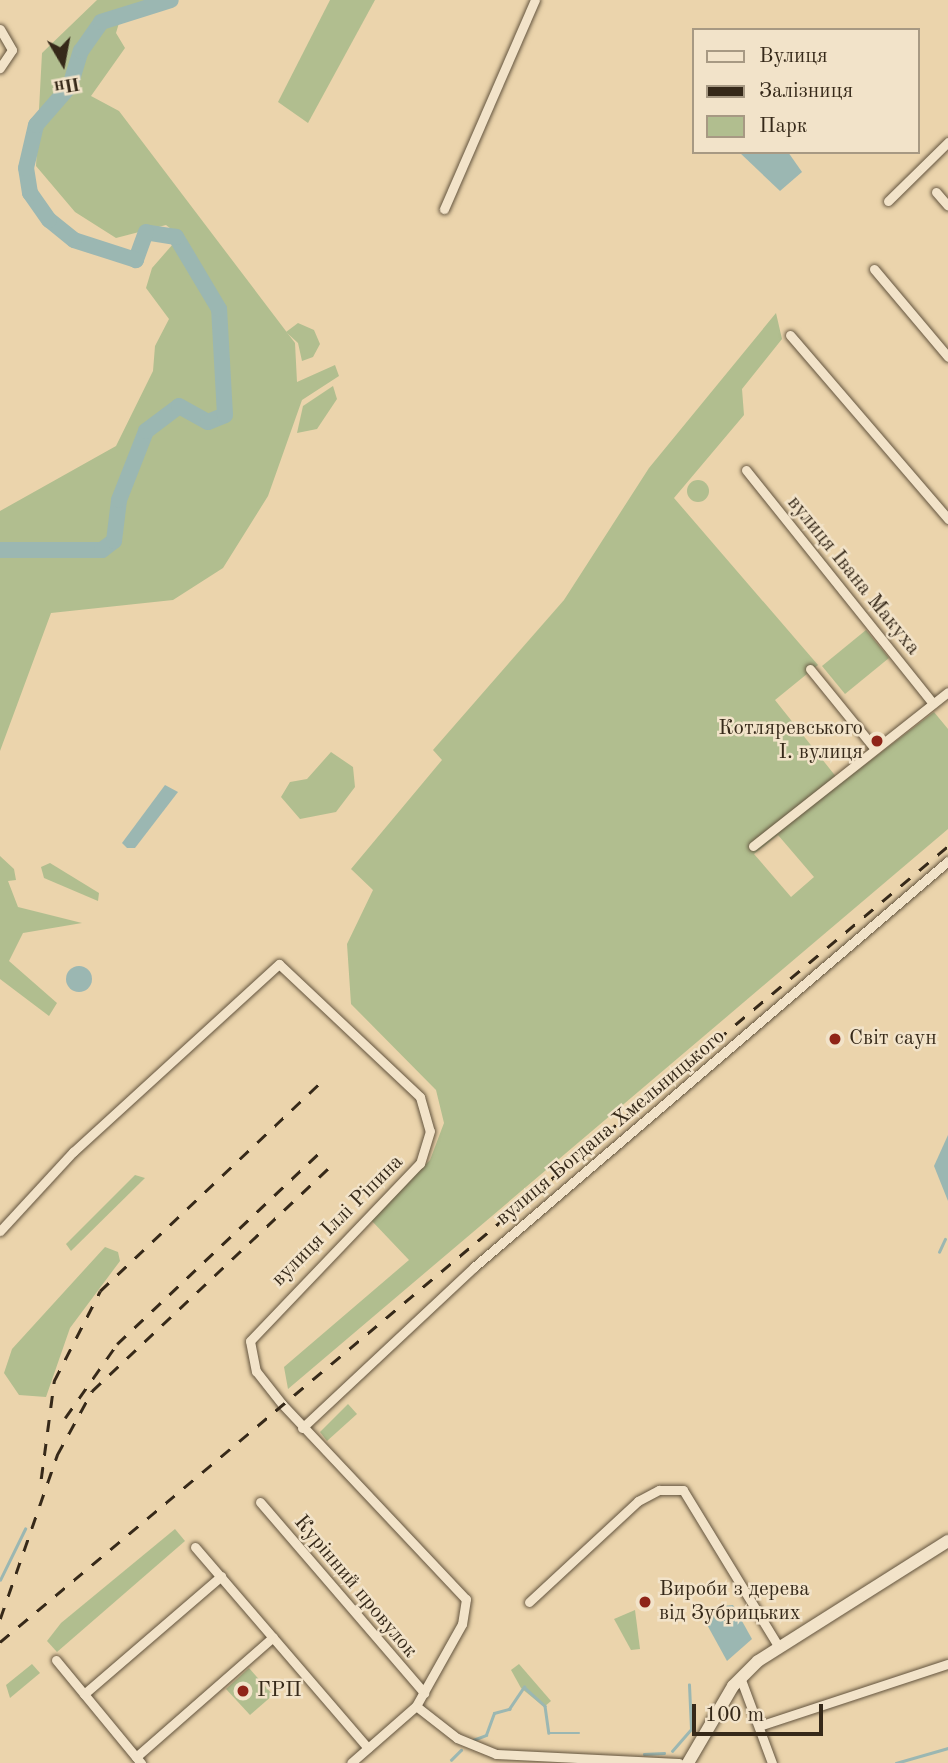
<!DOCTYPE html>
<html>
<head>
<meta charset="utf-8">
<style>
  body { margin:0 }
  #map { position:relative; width:948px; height:1763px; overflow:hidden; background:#ebd4ac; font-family:"Old Standard TT",serif }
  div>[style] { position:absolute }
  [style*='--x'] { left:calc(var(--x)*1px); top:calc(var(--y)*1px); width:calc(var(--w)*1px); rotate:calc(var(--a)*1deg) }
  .green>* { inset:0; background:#b1be8f }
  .round { border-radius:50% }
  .water>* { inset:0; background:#9bb7b2 }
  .stream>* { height:2.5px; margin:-1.25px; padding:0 1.25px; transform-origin:1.25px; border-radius:1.25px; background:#9bb7b2 }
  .river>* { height:16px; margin:-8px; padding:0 8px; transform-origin:8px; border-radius:8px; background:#9bb7b2 }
  .roads { filter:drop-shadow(0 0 2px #63543e) drop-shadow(0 0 2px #63543e) }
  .street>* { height:9px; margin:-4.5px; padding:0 4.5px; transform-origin:4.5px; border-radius:4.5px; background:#f2e3c9 }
  .secondary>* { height:12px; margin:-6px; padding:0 6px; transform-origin:6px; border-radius:6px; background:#f2e3c9 }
  .rail>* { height:2.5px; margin-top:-1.25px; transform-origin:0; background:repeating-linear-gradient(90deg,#362919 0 12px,transparent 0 24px) }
  .dots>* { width:19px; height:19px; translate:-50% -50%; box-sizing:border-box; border:4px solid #f2e3c9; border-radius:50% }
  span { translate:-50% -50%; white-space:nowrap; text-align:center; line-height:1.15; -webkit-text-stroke:5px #f2e3c9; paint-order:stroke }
  .street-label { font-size:21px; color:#362919 }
  .poi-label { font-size:21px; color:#362919 }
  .right { translate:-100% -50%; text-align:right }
  .left { translate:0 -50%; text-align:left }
  .legend { position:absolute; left:692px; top:28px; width:228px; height:126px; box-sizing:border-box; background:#f2e3c9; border:2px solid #a79983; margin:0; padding:9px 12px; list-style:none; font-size:21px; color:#362919 }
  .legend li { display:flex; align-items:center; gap:14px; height:35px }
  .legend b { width:35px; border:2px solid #a79983 }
  .north { position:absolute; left:28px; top:28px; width:70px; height:70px; -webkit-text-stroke:5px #f2e3c9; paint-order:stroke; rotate:170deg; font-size:19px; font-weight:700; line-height:28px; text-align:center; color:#362919 }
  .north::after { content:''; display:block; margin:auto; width:24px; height:32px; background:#362919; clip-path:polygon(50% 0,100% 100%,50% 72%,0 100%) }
  .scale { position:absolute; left:692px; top:1704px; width:131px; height:32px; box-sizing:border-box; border:4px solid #362919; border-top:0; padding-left:9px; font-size:21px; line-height:24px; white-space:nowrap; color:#362919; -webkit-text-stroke:5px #f2e3c9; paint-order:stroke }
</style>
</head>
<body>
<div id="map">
  <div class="green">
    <div style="clip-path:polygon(97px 0,156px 0,122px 13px,116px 33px,125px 48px,91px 96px,119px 111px,295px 343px,297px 382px,335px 365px,339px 376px,302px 400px,268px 496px,223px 568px,173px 600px,51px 613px,0 751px,0 511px,116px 446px,153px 371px,155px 346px,169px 319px,146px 288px,152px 268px,180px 236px,166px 225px,116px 238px,75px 212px,36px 166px,42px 53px)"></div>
    <div style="clip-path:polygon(330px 0,375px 0,308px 123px,278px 102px)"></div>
    <div style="clip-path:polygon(evenodd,776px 313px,782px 339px,742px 389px,744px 415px,674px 498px,818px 665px,775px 700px,841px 783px,934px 712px,948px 729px,948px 829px,288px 1389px,284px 1367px,409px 1260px,371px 1220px,430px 1160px,444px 1123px,436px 1090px,351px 1004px,347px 944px,373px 890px,351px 869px,442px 760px,433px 750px,564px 600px,649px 468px,776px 313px,778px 835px,814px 877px,791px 897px,754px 854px,778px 835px)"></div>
    <div style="clip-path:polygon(298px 323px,314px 330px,320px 344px,313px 357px,302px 361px,298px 343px,286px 332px)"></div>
    <div style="clip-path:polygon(333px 386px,337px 399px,317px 429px,297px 433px,303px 406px)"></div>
    <div class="round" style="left:687px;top:480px;width:22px;height:22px"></div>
    <div style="clip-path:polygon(866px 630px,889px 658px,845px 694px,822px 666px)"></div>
    <div style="clip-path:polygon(331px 752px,353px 767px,355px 787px,336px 812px,300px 819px,281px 797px,290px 782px,307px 779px)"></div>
    <div style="clip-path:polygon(0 856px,14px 869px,16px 880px,8px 881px,18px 907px,82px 923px,23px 933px,9px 961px,57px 1003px,49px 1016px,0 979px)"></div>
    <div style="clip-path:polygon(50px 863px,99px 893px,98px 901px,44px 878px,41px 867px)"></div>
    <div style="clip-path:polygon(135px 1175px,145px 1178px,71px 1251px,66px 1244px)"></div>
    <div style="clip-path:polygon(105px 1247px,118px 1252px,120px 1261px,70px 1328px,46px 1397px,19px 1395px,4px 1373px,12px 1349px)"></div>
    <div style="clip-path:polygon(348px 1404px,357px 1414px,327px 1441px,320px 1432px)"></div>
    <div style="clip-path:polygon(175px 1529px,185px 1541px,57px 1652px,47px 1641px,61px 1623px)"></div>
    <div style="clip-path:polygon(635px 1610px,640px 1649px,631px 1650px,614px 1619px)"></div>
    <div style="clip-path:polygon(32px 1664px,40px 1673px,10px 1698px,6px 1685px)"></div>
    <div style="clip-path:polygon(519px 1664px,551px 1701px,544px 1707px,521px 1688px,511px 1670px)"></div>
    <div style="clip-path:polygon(249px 1668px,273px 1695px,250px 1715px,226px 1689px)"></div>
  </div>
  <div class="water">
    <div style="clip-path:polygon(739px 152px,788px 152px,802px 172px,780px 191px)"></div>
    <div style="clip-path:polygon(165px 785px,178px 792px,135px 848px,127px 848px,122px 843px)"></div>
    <div class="round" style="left:66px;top:966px;width:26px;height:26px"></div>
    <div style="clip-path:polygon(948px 1135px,948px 1201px,934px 1166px)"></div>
    <div style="clip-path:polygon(733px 1605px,752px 1639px,727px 1661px,705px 1621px,712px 1607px)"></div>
  </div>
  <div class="stream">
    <div style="--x:939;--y:1252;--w:14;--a:-65"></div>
    <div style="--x:0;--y:1580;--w:57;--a:-63.9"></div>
    <div style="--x:473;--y:1740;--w:14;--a:-21"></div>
    <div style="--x:486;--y:1735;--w:23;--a:-70"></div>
    <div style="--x:494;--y:1713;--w:16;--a:-15"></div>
    <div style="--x:509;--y:1709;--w:27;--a:-56"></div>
    <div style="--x:524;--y:1687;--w:28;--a:42"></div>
    <div style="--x:545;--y:1706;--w:27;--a:82"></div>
    <div style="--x:549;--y:1733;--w:30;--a:0"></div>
    <div style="--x:672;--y:1751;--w:29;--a:-49"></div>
    <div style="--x:691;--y:1729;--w:44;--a:-92.6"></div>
    <div style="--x:644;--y:1754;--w:20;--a:-3"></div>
    <div style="--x:451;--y:1760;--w:14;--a:-45"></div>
    <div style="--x:896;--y:1763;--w:54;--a:-16.1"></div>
  </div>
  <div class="river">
    <div style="--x:0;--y:550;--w:102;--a:0"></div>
    <div style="--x:102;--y:550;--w:15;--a:-37"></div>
    <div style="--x:114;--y:541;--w:41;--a:-83"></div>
    <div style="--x:119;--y:500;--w:74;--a:-68.6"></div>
    <div style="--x:146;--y:431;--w:41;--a:-37.1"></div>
    <div style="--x:179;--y:406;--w:33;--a:29"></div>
    <div style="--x:208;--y:422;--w:18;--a:-22"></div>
    <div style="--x:225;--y:415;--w:106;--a:-93.2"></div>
    <div style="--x:219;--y:309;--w:84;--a:-120.8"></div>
    <div style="--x:176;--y:237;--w:30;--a:-171"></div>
    <div style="--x:146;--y:232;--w:30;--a:110"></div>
    <div style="--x:136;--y:260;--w:65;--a:-162.1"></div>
    <div style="--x:74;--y:240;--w:32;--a:-141"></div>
    <div style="--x:49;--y:220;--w:33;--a:-125"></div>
    <div style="--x:30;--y:193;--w:25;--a:-99"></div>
    <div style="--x:26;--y:168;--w:44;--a:-76.9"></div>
    <div style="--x:36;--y:125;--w:52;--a:-48.9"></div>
    <div style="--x:70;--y:86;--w:37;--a:-73"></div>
    <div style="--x:81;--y:51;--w:35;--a:-55"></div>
    <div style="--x:101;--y:22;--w:73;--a:-17.4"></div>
  </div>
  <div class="roads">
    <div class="street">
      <div style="--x:0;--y:29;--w:24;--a:60"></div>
      <div style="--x:12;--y:50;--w:22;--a:124"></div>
      <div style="--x:936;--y:192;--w:18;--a:49"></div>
      <div style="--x:888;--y:201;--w:84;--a:-44.5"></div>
      <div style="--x:444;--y:209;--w:228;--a:-66.5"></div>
      <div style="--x:874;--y:269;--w:115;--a:49.9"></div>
      <div style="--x:790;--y:335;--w:243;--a:49.3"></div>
      <div style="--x:746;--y:470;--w:299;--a:51.3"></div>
      <div style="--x:810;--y:669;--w:103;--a:50.9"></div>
      <div style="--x:753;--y:846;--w:248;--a:-38.3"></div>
      <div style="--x:0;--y:1231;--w:108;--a:-47.3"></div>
      <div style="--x:73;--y:1152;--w:279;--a:-42.4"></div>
      <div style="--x:279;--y:964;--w:194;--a:43.3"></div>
      <div style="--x:420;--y:1097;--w:35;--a:74"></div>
      <div style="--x:430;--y:1131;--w:34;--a:107"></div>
      <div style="--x:420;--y:1163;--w:246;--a:133.7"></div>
      <div style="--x:250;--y:1341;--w:31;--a:79"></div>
      <div style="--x:256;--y:1371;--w:42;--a:51.8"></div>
      <div style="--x:282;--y:1404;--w:268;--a:46.7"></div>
      <div style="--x:466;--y:1599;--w:25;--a:99"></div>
      <div style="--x:462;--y:1624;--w:94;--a:119.3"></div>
      <div style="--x:416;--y:1706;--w:86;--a:138.8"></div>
      <div style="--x:302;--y:1428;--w:236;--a:-43.1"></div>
      <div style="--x:474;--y:1267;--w:624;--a:-40.58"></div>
      <div style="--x:260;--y:1502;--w:252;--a:49.3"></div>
      <div style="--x:195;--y:1547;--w:265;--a:49.3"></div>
      <div style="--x:529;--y:1602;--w:149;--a:-42.8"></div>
      <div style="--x:638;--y:1501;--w:24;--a:-28"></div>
      <div style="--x:659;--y:1490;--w:24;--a:0"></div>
      <div style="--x:683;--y:1490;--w:184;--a:58.6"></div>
      <div style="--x:56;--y:1660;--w:134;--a:50.5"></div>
      <div style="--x:740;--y:1677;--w:92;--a:69.6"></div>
      <div style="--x:84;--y:1694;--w:181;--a:-40.7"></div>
      <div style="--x:416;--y:1706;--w:52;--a:38"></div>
      <div style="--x:457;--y:1738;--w:42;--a:22.3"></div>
      <div style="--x:496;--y:1754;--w:183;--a:2.8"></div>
      <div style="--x:759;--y:1726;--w:199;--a:-18.2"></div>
      <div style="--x:136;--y:1757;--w:182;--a:-41.2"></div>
    </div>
    <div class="secondary">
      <div style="--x:688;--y:1763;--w:89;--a:-59.7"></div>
      <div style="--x:733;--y:1686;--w:35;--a:-45"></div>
      <div style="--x:758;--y:1661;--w:225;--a:-32.3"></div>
    </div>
  </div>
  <div class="rail">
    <div style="--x:65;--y:1418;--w:90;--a:-54.9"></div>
    <div style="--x:117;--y:1344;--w:277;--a:-43.4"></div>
    <div style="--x:41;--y:1479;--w:99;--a:-82.4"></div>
    <div style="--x:54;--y:1381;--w:101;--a:-62.9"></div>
    <div style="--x:100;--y:1291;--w:303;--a:-43.4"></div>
    <div style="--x:0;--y:1619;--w:174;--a:-70.8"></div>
    <div style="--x:57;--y:1455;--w:73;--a:-61.3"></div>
    <div style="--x:92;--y:1391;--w:327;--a:-43.3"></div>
    <div style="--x:0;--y:1642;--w:1238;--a:-40.02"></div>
  </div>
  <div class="dots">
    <div style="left:877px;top:741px;background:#8f2418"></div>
    <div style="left:835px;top:1039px;background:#8f2418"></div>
    <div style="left:645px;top:1602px;background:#8f2418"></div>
    <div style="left:243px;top:1691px;background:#8f2418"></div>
  </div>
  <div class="street-label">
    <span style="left:853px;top:576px;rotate:51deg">вулиця Івана Макуха</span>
    <span style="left:611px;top:1128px;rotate:-40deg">вулиця Богдана Хмельницького</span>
    <span style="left:338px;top:1221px;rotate:-45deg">вулиця Іллі Ріпина</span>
    <span style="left:355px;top:1587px;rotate:50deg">Курінний провулок</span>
  </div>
  <div class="poi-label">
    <span class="right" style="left:863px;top:741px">Котляревського<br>І. вулиця</span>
    <span class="left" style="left:849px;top:1039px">Світ саун</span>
    <span class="left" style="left:659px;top:1602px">Вироби з дерева<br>від Зубрицьких</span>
    <span class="left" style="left:257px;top:1691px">ГРП</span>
  </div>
  <ul class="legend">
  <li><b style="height:9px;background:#f2e3c9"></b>Вулиця</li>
  <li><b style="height:9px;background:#362919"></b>Залізниця</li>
  <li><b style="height:19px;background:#b1be8f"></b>Парк</li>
  </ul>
  <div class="north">Пн</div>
  <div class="scale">100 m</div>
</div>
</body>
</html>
